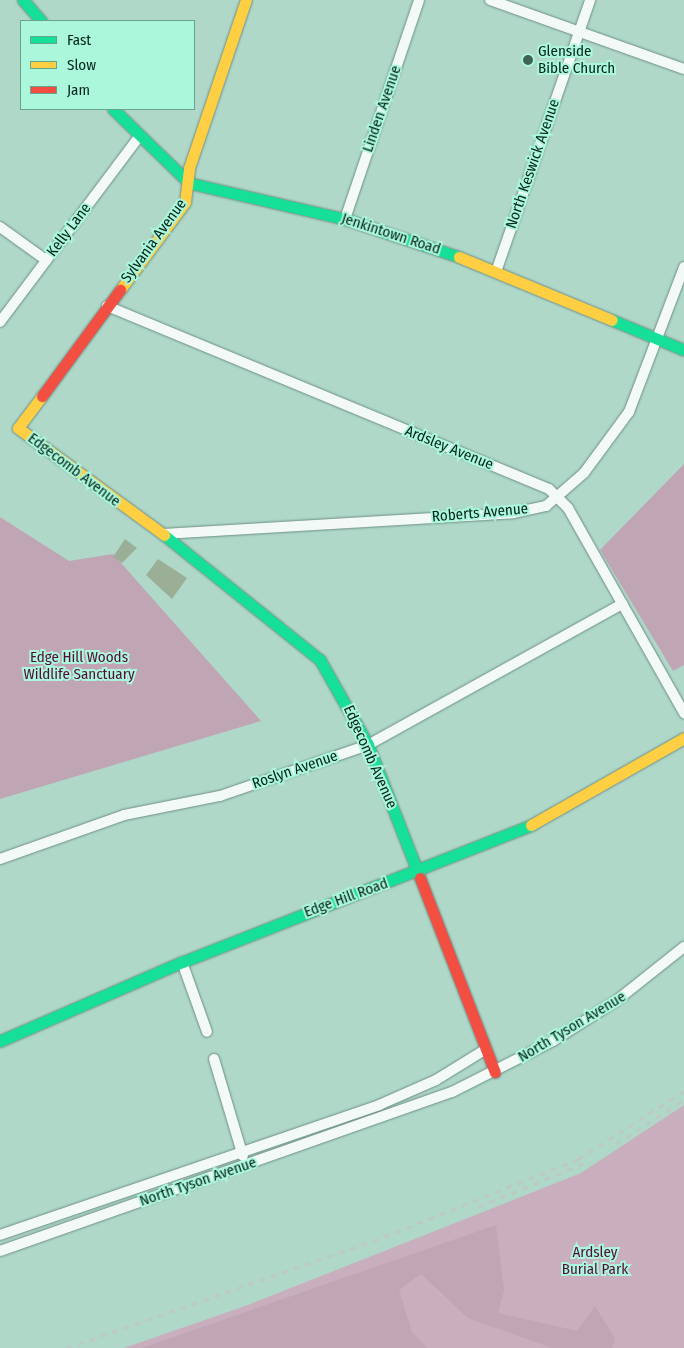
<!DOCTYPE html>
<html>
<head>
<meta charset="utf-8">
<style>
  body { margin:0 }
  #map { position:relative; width:684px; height:1348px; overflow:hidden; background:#afd8c9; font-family:"Fira Sans Condensed",sans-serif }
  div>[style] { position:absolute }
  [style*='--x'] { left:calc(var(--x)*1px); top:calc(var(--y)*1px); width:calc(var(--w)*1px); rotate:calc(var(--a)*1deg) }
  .green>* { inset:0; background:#c9aebd }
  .forest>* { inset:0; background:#c0a5b5 }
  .building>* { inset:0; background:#9bae96 }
  .roads { filter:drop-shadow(0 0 1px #6e8f84) drop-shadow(0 0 1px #6e8f84) }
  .street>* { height:10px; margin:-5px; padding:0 5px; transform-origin:5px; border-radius:5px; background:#f3f9f7 }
  .fast>* { height:11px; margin:-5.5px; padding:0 5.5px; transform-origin:5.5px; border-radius:5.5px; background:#16e098 }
  .slow>* { height:11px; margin:-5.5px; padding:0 5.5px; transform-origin:5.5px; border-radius:5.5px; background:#ffcf43 }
  .jam>* { height:11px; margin:-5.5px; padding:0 5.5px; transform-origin:5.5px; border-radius:5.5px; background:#f24e42 }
  .rail>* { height:3px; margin-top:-1.5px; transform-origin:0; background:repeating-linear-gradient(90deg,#bdc9c5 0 6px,transparent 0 12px) }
  .dots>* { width:14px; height:14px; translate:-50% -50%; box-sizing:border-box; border:2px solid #abf7db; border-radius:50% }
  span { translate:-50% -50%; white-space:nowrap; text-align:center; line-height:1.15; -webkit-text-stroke:4px #abf7db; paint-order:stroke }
  .poi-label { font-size:15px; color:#04241b }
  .left { translate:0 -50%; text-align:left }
  .street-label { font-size:15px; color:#04241b }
  .park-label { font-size:15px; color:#550b38 }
  .legend { position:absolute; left:20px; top:20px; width:175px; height:90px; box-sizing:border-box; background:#abf7db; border:1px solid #68a38e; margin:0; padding:6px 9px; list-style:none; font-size:15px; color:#04241b }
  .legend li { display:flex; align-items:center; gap:10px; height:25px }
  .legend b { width:25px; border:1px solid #68a38e }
</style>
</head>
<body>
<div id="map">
  <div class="green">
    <div style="clip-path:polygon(684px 1105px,684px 1348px,124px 1348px,248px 1305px,581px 1173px)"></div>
  </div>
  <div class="forest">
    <div style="clip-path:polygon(684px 464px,684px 665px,673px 671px,600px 550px)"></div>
    <div style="clip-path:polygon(0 517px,69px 561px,113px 554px,261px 721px,0 799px)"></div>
    <div style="clip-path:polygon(496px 1225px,504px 1291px,498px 1313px,577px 1331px,595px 1306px,615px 1338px,612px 1348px,552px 1348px,468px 1318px,421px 1274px,399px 1290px,412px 1332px,427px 1348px,142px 1348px)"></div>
  </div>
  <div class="building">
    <div style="clip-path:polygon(125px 539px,137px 548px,122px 563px,113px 557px)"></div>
    <div style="clip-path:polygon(158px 559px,187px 578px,172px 599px,146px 575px)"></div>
  </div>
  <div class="roads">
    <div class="street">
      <div style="--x:490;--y:0;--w:206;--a:19.6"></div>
      <div style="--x:345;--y:219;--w:231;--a:-71.3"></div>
      <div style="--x:0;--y:227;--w:57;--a:35.7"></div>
      <div style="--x:496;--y:272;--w:288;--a:-70.9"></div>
      <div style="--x:107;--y:306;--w:478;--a:22.5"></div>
      <div style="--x:549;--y:489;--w:27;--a:45"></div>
      <div style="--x:568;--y:508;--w:236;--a:60.5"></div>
      <div style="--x:0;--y:322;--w:230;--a:-53.1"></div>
      <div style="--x:163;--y:534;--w:351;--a:-3.4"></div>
      <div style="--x:513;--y:513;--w:34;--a:-12"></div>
      <div style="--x:546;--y:506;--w:50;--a:-41"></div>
      <div style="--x:584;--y:473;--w:76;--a:-53.6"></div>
      <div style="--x:629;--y:412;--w:155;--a:-69.2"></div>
      <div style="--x:0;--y:859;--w:132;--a:-19.5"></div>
      <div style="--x:124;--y:815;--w:98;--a:-11.2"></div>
      <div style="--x:220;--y:796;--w:157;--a:-19"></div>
      <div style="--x:368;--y:745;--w:291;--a:-29"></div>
      <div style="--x:182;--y:962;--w:74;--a:70.3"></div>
      <div style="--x:214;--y:1059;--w:101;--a:73.4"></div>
      <div style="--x:0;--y:1235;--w:401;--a:-18.9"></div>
      <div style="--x:379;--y:1105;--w:62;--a:-23.7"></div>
      <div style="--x:436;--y:1080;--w:59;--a:-31.8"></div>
      <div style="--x:0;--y:1251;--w:479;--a:-19.4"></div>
      <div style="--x:452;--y:1092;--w:113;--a:-26.8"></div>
      <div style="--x:553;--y:1041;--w:75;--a:-32.4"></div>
      <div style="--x:616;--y:1001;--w:87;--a:-38.5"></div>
    </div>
    <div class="fast">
      <div style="--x:23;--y:0;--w:28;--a:49"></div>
      <div style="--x:113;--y:109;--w:106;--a:44.2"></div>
      <div style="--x:189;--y:183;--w:160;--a:13"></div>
      <div style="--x:345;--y:219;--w:120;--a:18.4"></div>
      <div style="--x:612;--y:320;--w:78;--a:22.6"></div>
      <div style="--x:164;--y:535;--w:200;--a:38.7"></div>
      <div style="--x:320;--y:660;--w:98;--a:60.5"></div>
      <div style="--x:368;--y:745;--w:143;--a:68.6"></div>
      <div style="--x:0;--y:1041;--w:198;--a:-23.5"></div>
      <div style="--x:182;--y:962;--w:375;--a:-21.4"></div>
    </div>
    <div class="slow">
      <div style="--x:459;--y:257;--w:165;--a:22.4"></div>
      <div style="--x:120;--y:290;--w:109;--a:-53.5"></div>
      <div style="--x:185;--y:202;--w:34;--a:-83"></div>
      <div style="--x:189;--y:168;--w:177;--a:-71.3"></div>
      <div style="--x:42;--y:396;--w:40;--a:127"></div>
      <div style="--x:18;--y:428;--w:181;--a:36.2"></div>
      <div style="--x:531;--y:825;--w:176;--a:-29.6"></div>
    </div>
    <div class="jam">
      <div style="--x:42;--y:396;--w:132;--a:-53.7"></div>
      <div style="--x:420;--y:878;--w:208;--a:68.9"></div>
    </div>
  </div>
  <div class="rail">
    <div style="--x:616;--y:1144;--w:81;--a:-32.9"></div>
    <div style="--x:478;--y:1207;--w:120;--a:-22.5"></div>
    <div style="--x:67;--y:1348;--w:336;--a:-19.3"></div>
    <div style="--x:384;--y:1237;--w:209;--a:-21.9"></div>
    <div style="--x:578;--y:1159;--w:126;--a:-32.7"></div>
  </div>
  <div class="dots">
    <div style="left:528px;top:60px;background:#406358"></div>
  </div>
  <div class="poi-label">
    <span class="left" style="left:538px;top:60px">Glenside<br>Bible Church</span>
  </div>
  <div class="street-label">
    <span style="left:382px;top:109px;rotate:-71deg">Linden Avenue</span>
    <span style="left:533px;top:164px;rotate:-71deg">North Keswick Avenue</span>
    <span style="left:69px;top:230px;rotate:-53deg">Kelly Lane</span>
    <span style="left:391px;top:234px;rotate:18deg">Jenkintown Road</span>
    <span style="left:154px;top:241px;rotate:-54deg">Sylvania Avenue</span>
    <span style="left:449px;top:448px;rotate:22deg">Ardsley Avenue</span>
    <span style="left:74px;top:470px;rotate:37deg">Edgecomb Avenue</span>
    <span style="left:480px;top:513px;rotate:-5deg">Roberts Avenue</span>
    <span style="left:370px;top:757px;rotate:66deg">Edgecomb Avenue</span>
    <span style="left:295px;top:770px;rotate:-19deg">Roslyn Avenue</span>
    <span style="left:346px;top:898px;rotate:-20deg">Edge Hill Road</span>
    <span style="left:572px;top:1027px;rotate:-31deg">North Tyson Avenue</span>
    <span style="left:198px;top:1182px;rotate:-19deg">North Tyson Avenue</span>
  </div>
  <div class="park-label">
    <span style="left:79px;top:666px">Edge Hill Woods<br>Wildlife Sanctuary</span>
    <span style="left:595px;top:1261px">Ardsley<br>Burial Park</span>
  </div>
  <ul class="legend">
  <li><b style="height:6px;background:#16e098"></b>Fast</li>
  <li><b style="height:6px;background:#ffcf43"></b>Slow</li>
  <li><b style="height:6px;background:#f24e42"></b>Jam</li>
  </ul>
</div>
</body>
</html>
